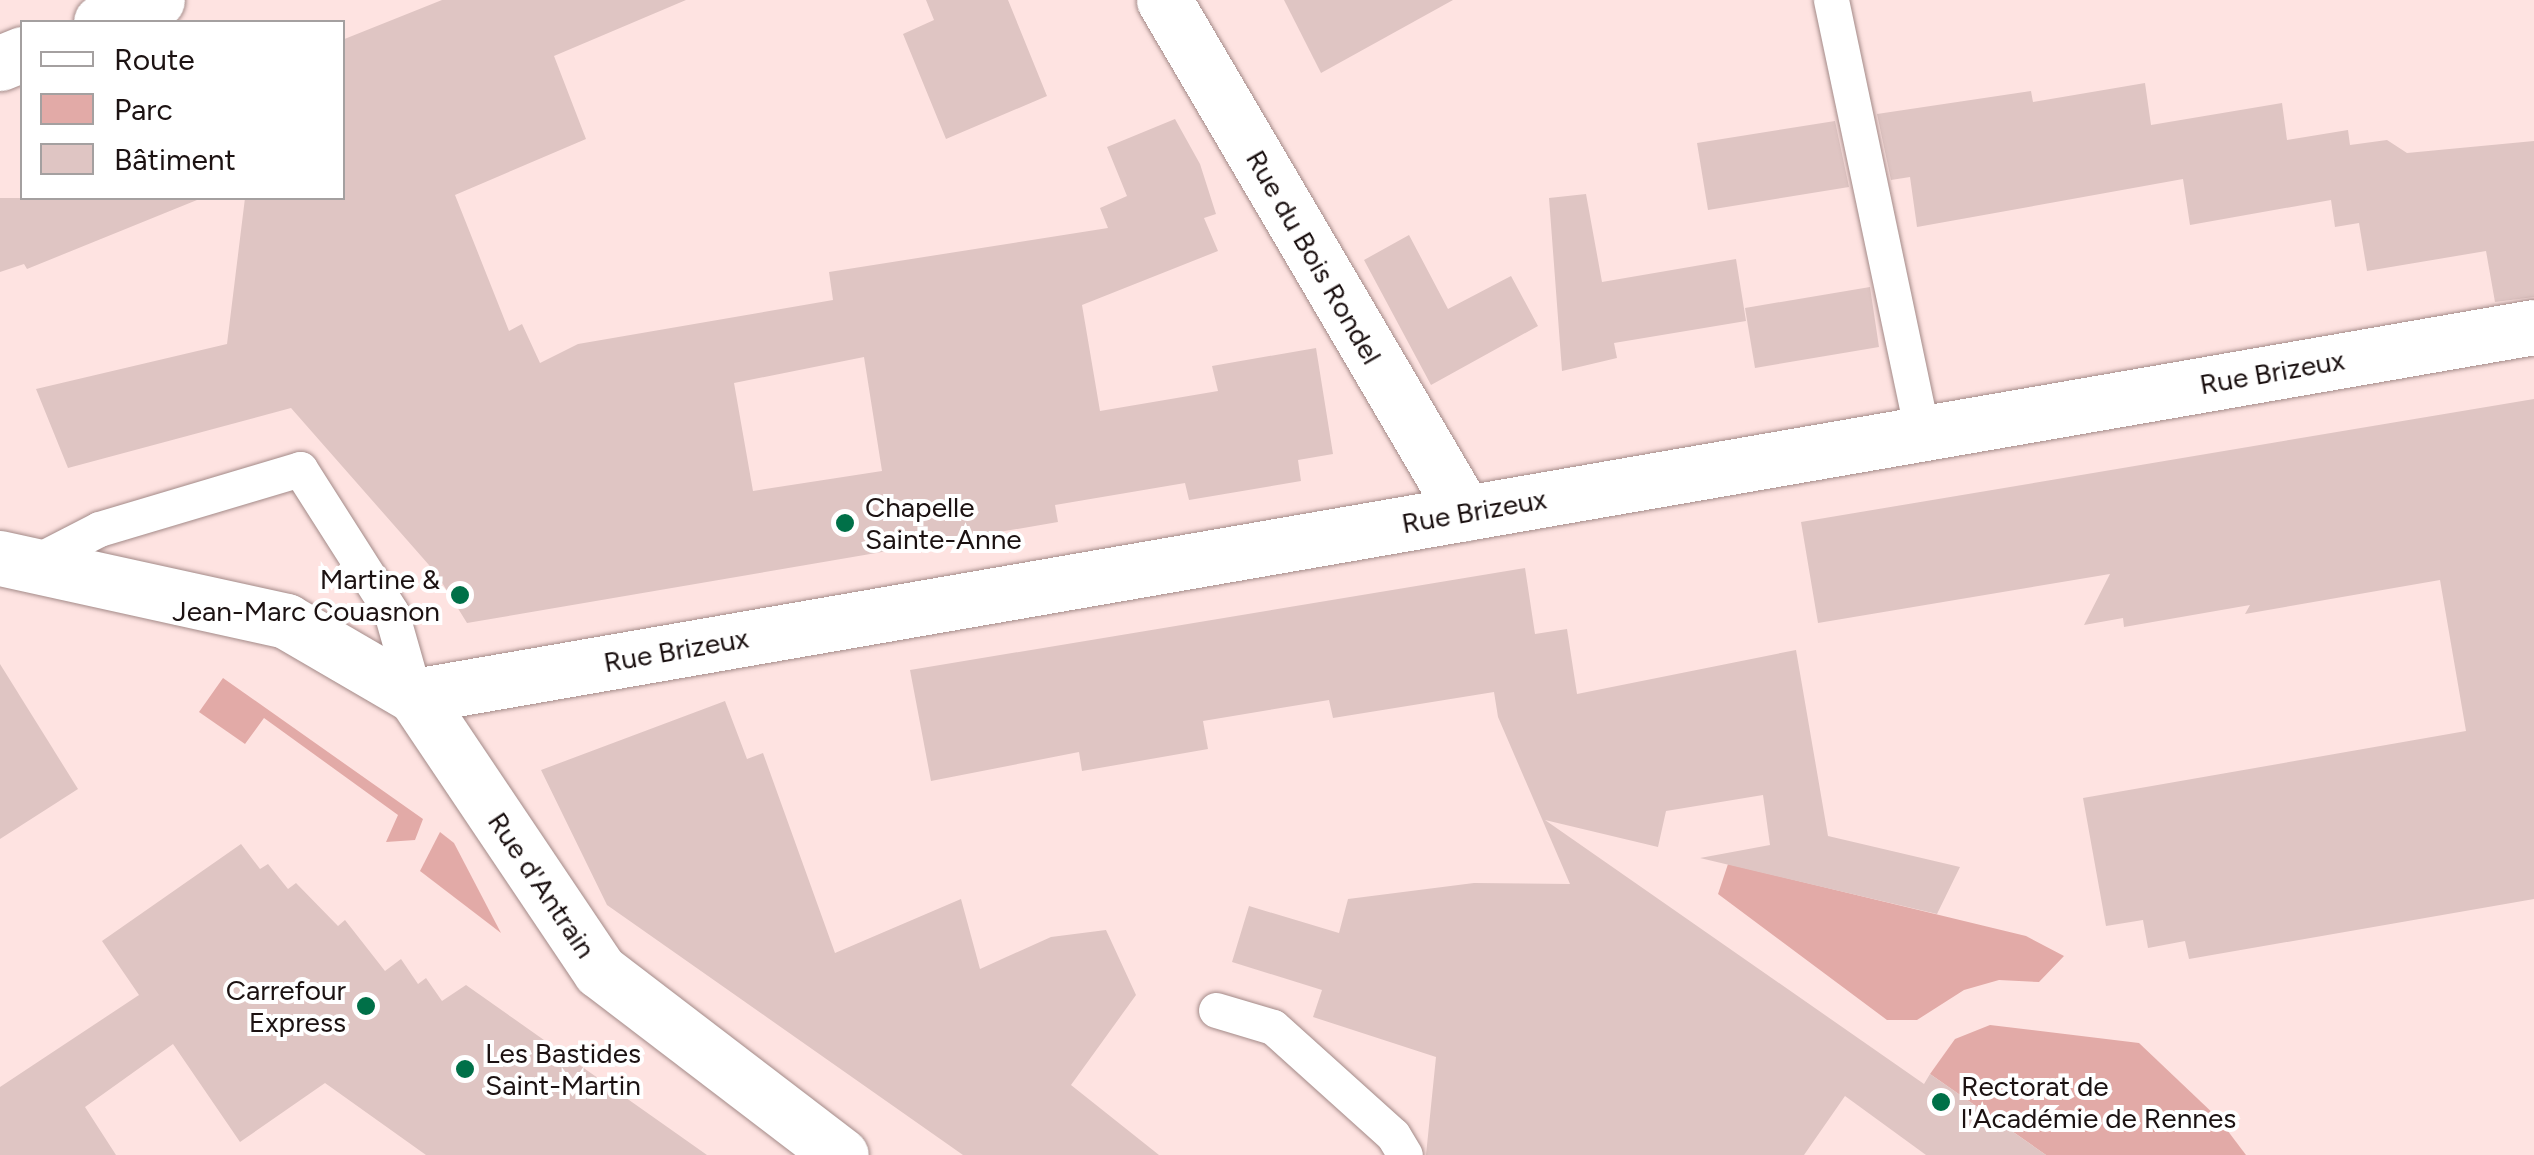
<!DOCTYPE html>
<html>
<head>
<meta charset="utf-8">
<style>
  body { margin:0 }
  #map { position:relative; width:2534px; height:1155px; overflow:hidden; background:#fee3e1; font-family:Figtree,sans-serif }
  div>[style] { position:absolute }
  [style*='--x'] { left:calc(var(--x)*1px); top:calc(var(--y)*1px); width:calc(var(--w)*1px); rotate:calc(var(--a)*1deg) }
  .green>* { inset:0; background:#e2aaa7 }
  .building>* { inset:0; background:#dfc5c3 }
  .roads { filter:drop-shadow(0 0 2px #a38a88) drop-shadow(0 0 2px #a38a88) }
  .lane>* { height:35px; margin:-17.5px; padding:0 17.5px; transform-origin:17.5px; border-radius:17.5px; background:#fff }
  .street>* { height:55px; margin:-27.5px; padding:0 27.5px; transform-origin:27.5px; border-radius:27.5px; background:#fff }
  .secondary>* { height:55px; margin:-27.5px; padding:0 27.5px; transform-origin:27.5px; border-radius:27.5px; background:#fff }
  .dots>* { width:28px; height:28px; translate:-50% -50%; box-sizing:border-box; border:5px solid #fff; border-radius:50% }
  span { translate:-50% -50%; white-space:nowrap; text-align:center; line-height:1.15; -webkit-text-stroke:8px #fff; paint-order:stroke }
  .street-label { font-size:28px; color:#1c1212 }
  .poi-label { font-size:28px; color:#1c1212 }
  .left { translate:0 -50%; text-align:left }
  .right { translate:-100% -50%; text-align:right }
  .legend { position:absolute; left:20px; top:20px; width:325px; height:180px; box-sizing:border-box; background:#fff; border:2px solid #a4a0a0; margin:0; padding:12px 18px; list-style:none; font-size:30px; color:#1c1212 }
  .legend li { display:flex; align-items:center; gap:20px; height:50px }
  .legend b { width:50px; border:2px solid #a4a0a0 }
</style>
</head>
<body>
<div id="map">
  <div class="green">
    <div style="clip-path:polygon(223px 678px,423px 819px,415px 840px,386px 842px,398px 815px,264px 718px,245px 744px,199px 712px)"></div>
    <div style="clip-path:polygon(440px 832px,454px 843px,501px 933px,420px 871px)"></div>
    <div style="clip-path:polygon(1728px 864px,2026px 936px,2064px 956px,2039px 982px,1999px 980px,1964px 990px,1917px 1020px,1887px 1020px,1718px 894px)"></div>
    <div style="clip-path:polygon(1990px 1025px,2139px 1043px,2218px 1118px,2246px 1155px,2046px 1155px,1930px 1074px,1955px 1039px)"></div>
  </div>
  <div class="building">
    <div style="clip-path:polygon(evenodd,442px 0,686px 0,554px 56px,586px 139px,455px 195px,509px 331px,522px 324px,540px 363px,578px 344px,833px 300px,829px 272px,1108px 228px,1100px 208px,1127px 196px,1107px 147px,1175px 119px,1200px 164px,1216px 214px,1204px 218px,1218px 251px,1082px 305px,1100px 411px,1218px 391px,1212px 366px,1316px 348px,1333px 454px,1298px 460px,1301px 481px,1189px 500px,1185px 483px,1055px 505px,1058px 522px,467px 623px,436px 573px,291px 408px,68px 468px,36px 389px,227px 344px,245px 198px,342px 198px,342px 40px,442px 0,864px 357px,882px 471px,753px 491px,734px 383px,864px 357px)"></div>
    <div style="clip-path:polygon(926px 0,1008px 0,1047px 96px,946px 139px,903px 34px,934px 20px)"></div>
    <div style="clip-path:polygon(1284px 0,1453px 0,1321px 73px)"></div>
    <div style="clip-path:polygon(2145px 83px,2151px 125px,2282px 103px,2287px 140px,2348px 130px,2350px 145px,2387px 140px,2407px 153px,2534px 141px,2534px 297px,2495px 302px,2486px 251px,2367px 271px,2359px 223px,2335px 227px,2331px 200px,2190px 225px,2183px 179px,1917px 227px,1910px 177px,1891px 180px,1877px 114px,2031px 91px,2033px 102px)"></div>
    <div style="clip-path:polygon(1835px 121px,1849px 187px,1708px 210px,1697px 143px)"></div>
    <div style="clip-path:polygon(1586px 194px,1602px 282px,1736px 259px,1746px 321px,1614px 343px,1617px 358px,1562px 371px,1549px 198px)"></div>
    <div style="clip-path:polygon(0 198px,197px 198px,197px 200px,27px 269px,24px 264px,0 272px)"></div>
    <div style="clip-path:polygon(1409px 235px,1448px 309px,1511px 276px,1538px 326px,1431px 385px,1364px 260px)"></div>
    <div style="clip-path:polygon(1870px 287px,1879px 347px,1755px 368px,1745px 308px)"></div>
    <div style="clip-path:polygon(2534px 399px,2534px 899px,2189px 959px,2185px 941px,2148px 948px,2143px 920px,2106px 926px,2083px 798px,2466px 731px,2440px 580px,2245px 614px,2250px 605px,2124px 627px,2123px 618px,2084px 625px,2110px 574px,1818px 623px,1801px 522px)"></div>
    <div style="clip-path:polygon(1525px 568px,1535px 634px,1567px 629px,1577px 694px,1796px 650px,1828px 836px,1960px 867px,1937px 914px,1700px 858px,1770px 845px,1763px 795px,1666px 811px,1658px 847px,1545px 820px,1924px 1084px,1930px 1074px,2046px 1155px,1926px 1155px,1845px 1096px,1804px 1155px,1426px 1155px,1436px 1057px,1313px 1017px,1322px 990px,1232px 962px,1249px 906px,1339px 933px,1348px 899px,1474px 883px,1570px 884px,1498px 717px,1494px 692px,1333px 718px,1329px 700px,1203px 721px,1208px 749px,1082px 771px,1079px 752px,931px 781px,910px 670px)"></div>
    <div style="clip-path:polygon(0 664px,78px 789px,0 839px)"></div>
    <div style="clip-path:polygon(725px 701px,747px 759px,763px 753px,835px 953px,961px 899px,980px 969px,1051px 937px,1106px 930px,1136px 995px,1071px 1085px,1159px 1155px,963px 1155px,607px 905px,541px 770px)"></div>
    <div style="clip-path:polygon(241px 844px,260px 869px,268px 864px,288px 889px,296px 883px,338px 926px,345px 920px,385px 971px,401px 959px,418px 984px,426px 978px,442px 1001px,466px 985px,707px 1155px,426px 1155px,325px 1083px,240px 1142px,173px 1044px,85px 1107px,116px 1155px,0 1155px,0 1087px,139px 995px,102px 941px)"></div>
  </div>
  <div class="roads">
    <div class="lane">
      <div style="--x:1831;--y:0;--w:442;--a:78.1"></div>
      <div style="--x:31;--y:564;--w:76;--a:-27.2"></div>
      <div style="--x:99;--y:529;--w:210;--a:-16.6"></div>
      <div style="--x:300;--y:469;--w:169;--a:57.5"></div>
      <div style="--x:391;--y:612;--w:87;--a:74.1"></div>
      <div style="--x:1216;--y:1010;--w:59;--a:16.6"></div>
      <div style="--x:1273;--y:1027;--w:161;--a:42"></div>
      <div style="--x:1393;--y:1135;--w:23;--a:59"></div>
    </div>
    <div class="street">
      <div style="--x:1164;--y:0;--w:595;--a:59.6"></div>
      <div style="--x:101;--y:22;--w:60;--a:-21.4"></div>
      <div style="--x:0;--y:63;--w:24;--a:-22"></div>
    </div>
    <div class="secondary">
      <div style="--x:0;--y:558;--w:293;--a:12.4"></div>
      <div style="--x:286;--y:621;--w:149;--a:30.2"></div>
      <div style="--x:415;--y:696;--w:331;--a:56.1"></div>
      <div style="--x:600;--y:971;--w:303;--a:37.4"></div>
      <div style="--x:415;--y:696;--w:2151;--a:-9.88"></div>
    </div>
  </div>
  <div class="dots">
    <div style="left:845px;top:523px;background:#007048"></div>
    <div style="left:460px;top:595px;background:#007048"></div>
    <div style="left:366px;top:1006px;background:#007048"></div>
    <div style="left:465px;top:1069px;background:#007048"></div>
    <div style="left:1941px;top:1102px;background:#007048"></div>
  </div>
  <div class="street-label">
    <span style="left:1314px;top:257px;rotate:60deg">Rue du Bois Rondel</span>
    <span style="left:2272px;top:372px;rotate:-10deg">Rue Brizeux</span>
    <span style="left:1474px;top:511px;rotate:-10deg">Rue Brizeux</span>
    <span style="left:676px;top:650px;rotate:-10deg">Rue Brizeux</span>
    <span style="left:542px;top:885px;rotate:56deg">Rue d'Antrain</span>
  </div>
  <div class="poi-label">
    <span class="left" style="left:865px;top:523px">Chapelle<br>Sainte-Anne</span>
    <span class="right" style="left:440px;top:595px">Martine &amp;<br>Jean-Marc Couasnon</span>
    <span class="right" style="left:346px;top:1006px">Carrefour<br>Express</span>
    <span class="left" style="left:485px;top:1069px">Les Bastides<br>Saint-Martin</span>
    <span class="left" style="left:1961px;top:1102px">Rectorat de<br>l'Académie de Rennes</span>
  </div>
  <ul class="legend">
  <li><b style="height:12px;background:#fff"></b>Route</li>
  <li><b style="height:28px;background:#e2aaa7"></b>Parc</li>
  <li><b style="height:28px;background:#dfc5c3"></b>Bâtiment</li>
  </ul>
</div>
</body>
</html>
